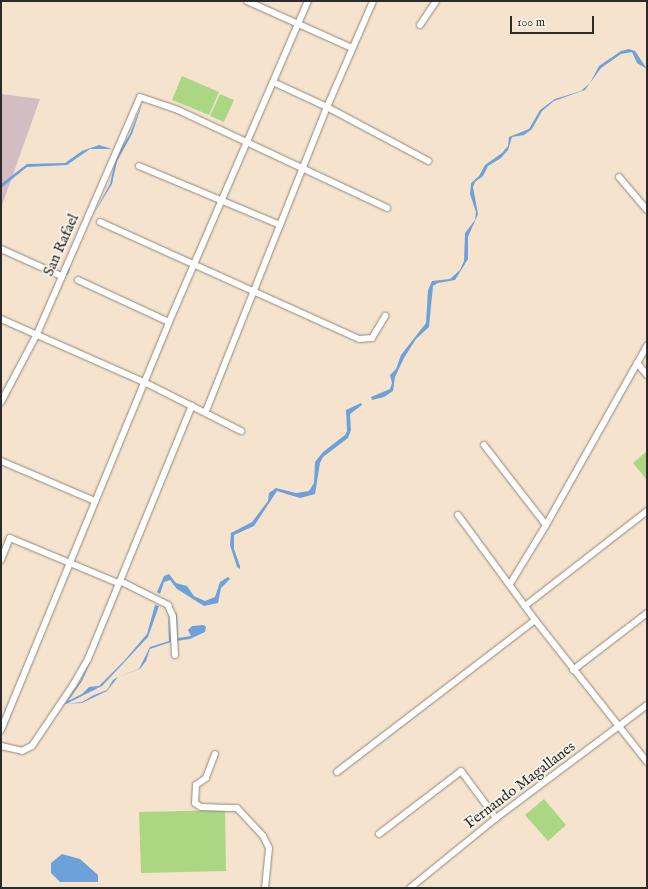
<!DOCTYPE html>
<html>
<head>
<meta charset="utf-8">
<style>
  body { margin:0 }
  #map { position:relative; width:648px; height:889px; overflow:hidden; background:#f5e3cd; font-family:"IM FELL English",serif }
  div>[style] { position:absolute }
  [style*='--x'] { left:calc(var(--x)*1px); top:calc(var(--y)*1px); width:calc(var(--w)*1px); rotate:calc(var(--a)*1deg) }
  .industrial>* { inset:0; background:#d2bec2 }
  .green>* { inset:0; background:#abd783 }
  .water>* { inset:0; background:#6da1d9 }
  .stream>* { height:1.5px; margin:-0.75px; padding:0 0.75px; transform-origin:0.75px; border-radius:0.75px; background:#6da1d9 }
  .roads { filter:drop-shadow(0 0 1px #90877c) drop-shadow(0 0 1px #90877c) }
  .minor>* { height:6px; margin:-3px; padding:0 3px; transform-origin:3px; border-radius:3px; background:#fff }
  span { translate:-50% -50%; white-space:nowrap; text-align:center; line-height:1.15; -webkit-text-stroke:4px #f7f3e8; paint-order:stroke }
  .street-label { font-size:15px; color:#2b2b2b }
  .frame { position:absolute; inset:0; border:2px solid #2b2b2b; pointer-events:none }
  .scale { position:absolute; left:510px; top:16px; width:84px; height:18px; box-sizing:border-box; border:2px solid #2b2b2b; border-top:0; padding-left:5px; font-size:12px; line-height:14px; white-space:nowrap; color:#2b2b2b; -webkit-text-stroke:3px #f7f3e8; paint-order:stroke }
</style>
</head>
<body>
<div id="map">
  <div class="industrial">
    <div style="clip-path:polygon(1px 94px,40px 99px,1px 208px)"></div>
  </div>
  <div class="green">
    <div style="clip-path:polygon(182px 76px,219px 92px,209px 115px,172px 100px)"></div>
    <div style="clip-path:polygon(220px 94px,234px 100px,224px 122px,210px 116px)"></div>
    <div style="clip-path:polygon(647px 451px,647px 480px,633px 463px)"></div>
    <div style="clip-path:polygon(544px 799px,566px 825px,548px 841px,525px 815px)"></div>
    <div style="clip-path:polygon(225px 810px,226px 871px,141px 873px,139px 812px)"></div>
  </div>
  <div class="water">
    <div style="clip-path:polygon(629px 49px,635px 51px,647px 69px,637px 63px,632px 52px,621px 54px,601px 68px,585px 90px,554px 101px,542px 111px,532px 129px,524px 135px,512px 137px,508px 150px,501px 158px,488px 166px,483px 176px,475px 182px,473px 187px,478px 214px,468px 237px,468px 259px,455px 280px,438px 283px,433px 286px,429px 327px,416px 339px,404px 358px,395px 377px,393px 391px,384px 397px,372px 400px,371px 397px,390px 389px,392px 383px,390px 375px,396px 369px,401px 355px,426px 323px,428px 290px,432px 281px,450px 279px,460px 270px,464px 261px,465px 233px,475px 220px,476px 212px,470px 194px,471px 183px,479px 176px,485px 165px,502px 153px,508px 146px,509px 137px,529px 129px,540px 110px,555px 99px,581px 91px,590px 83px,599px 66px,621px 51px)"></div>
    <div style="clip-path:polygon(143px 101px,132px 134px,117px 161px,112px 184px,93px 215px,110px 184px,116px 157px,130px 134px)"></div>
    <div style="clip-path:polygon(99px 145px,112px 149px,90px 149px,67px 165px,27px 167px,1px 188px,1px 184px,27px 164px,65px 163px,82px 151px)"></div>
    <div style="clip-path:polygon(361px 403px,362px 405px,350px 414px,351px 430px,348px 438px,323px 457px,320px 463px,315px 494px,300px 498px,277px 491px,254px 526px,234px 535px,234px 549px,240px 566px,240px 569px,237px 567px,230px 545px,231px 533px,252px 522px,268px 501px,269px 493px,276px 488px,296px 493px,309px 491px,314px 483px,315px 462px,323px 452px,345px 435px,347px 431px,346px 410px)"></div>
    <div style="clip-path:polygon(169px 574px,176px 583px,187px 586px,194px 596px,205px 601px,215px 597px,220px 582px,228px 577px,230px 579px,221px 588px,218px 603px,204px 606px,177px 589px,170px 580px,164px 582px,160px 594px,157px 592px,164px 576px)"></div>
    <div style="clip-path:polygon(122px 585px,86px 672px,82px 681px,68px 701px,82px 694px,89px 687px,99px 686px,124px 661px,147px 634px,155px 605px,159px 606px,148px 637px,102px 686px,66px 704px,82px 702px,94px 695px,107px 690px,113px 680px,118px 677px,139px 669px,150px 647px,169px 641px,168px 613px,171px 642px,150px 649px,146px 661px,140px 669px,118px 677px,107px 691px,82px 703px,65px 704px,52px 723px,81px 680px)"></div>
    <div style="clip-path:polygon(176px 612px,177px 616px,178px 638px,191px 636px,188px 630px,192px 626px,204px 625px,206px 627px,205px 632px,190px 639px,176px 641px)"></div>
    <div style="clip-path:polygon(62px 854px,80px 859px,98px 875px,98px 882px,60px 882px,51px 873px,51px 863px)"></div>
  </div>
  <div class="stream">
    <div style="--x:67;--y:274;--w:5;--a:-68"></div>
  </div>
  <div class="roads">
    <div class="minor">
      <div style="--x:247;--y:1;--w:115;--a:24.1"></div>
      <div style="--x:420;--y:25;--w:29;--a:-56"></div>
      <div style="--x:273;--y:82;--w:60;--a:24.8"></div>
      <div style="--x:327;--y:107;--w:115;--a:28.1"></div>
      <div style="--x:139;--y:166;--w:153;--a:22.7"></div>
      <div style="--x:619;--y:177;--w:43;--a:49.7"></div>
      <div style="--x:100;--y:222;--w:284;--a:24.3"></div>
      <div style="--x:359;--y:339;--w:13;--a:-4"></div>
      <div style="--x:372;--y:338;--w:26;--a:-59"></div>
      <div style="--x:1;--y:249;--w:66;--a:24.2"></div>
      <div style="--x:78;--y:280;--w:100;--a:24.8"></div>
      <div style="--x:1;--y:319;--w:156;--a:23.8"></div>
      <div style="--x:144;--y:382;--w:109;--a:26.8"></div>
      <div style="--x:637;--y:363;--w:16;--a:50"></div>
      <div style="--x:1;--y:402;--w:77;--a:-62.1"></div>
      <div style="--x:37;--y:334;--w:258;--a:-66.5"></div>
      <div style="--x:140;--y:97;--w:40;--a:18.9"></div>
      <div style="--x:178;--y:110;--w:231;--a:25.1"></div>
      <div style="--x:206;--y:411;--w:327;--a:-68.3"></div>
      <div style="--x:327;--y:107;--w:116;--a:-66.5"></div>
      <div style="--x:484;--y:445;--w:101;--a:52.2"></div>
      <div style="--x:1;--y:461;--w:102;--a:23.1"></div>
      <div style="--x:458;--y:515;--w:130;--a:53.7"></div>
      <div style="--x:535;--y:620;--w:181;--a:51.7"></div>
      <div style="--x:1;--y:560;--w:24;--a:-68"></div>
      <div style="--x:10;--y:538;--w:117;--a:22.6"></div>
      <div style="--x:120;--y:581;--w:54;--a:26.6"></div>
      <div style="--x:168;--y:605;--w:13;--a:67"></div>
      <div style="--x:173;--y:617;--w:38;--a:87"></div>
      <div style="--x:510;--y:584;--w:69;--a:-58.6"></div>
      <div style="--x:546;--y:525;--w:206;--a:-60.6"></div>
      <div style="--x:525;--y:606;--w:155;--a:-37.9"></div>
      <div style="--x:573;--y:670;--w:93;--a:-37.6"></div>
      <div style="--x:1;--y:730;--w:441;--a:-67.6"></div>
      <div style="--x:169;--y:322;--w:350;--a:-66.6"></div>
      <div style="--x:1;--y:746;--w:22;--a:13"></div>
      <div style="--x:22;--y:751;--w:11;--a:-27"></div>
      <div style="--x:32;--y:746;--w:73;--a:-56.1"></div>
      <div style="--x:73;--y:685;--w:30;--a:-60"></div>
      <div style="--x:88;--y:659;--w:274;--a:-67.7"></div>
      <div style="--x:215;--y:754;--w:26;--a:111"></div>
      <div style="--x:206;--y:778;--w:12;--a:145"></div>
      <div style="--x:196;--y:785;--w:18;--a:93"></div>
      <div style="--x:195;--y:803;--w:7;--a:34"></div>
      <div style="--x:201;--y:807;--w:36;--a:2"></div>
      <div style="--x:237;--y:808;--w:38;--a:47"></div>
      <div style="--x:263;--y:836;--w:13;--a:63"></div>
      <div style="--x:269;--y:848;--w:40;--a:95.7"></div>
      <div style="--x:337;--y:772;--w:250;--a:-37.5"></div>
      <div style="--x:379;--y:834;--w:103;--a:-37.5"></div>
      <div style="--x:461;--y:771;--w:59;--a:53.3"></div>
      <div style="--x:410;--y:888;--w:111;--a:-39.1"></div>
      <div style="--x:496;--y:818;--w:189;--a:-36.8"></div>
    </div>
  </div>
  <div class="street-label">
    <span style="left:61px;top:245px;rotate:-66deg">San Rafael</span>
    <span style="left:520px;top:785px;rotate:-37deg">Fernando Magallanes</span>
  </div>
  <div class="frame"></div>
  <div class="scale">100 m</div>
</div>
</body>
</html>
